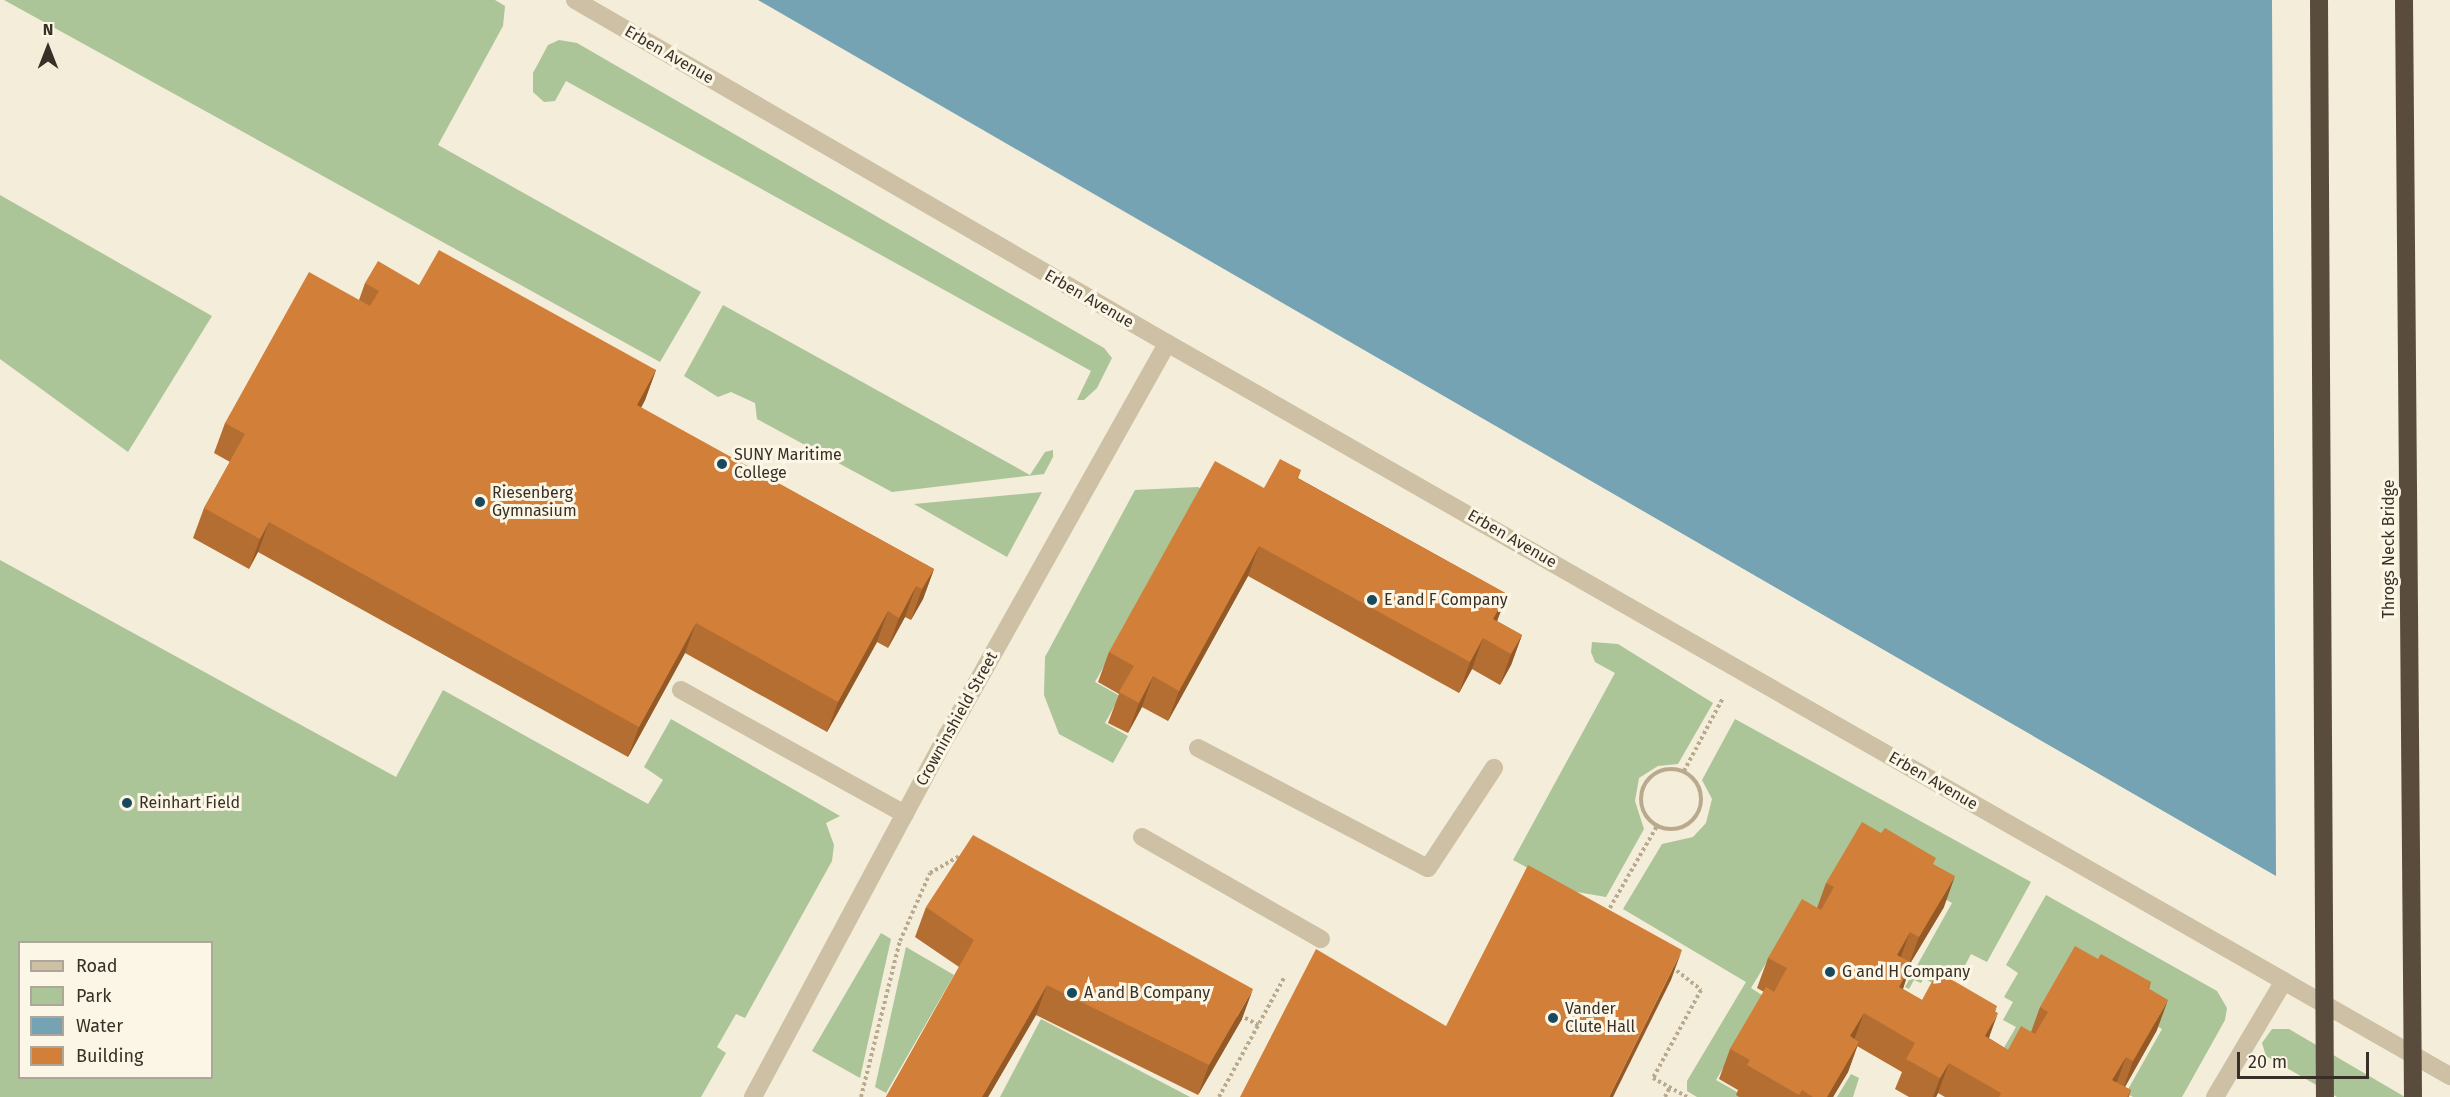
<!DOCTYPE html>
<html>
<head>
<meta charset="utf-8">
<style>
  body { margin:0 }
  #map { position:relative; width:2450px; height:1097px; overflow:hidden; background:#f4edd9; font-family:"Fira Sans",sans-serif }
  div>[style] { position:absolute }
  [style*='--x'] { left:calc(var(--x)*1px); top:calc(var(--y)*1px); width:calc(var(--w)*1px); rotate:calc(var(--a)*1deg) }
  .green>* { inset:0; background:#abc498 }
  .water>* { inset:0; background:#75a3b4 }
  .pier>* { inset:0; background:#f4edd9 }
  .path>* { height:4px; margin-top:-2px; transform-origin:0; background:repeating-linear-gradient(90deg,#b9aa8e 0 3px,transparent 0 6px) }
  .path>.ring { margin:-2px; padding:0; box-sizing:content-box; background:none; border:4px solid #b9aa8e; border-radius:50% }
  .minor>* { height:18px; margin:-9px; padding:0 9px; transform-origin:9px; border-radius:9px; background:#cdc0a4 }
  .highway>* { height:18px; margin:-9px; padding:0 9px; transform-origin:9px; border-radius:9px; background:#5a4c3c }
  .wall>* { inset:0; background:#b56e31 }
  .shaded-wall>* { inset:0; background:#935a28 }
  .building>* { inset:0; background:#d28039 }
  .dots>* { width:16px; height:16px; translate:-50% -50%; box-sizing:border-box; border:3px solid #fbf6e6; border-radius:50% }
  span { translate:-50% -50%; white-space:nowrap; text-align:center; line-height:1.15; -webkit-text-stroke:6px #fbf6e6; paint-order:stroke }
  .street-label { font-size:16px; color:#383026 }
  .poi-label { font-size:16px; color:#383026 }
  .left { translate:0 -50%; text-align:left }
  .legend { position:absolute; left:18px; top:941px; width:195px; height:138px; box-sizing:border-box; background:#fbf6e6; border:2px solid #ada799; margin:0; padding:8px 10px; list-style:none; font-size:18px; color:#383026 }
  .legend li { display:flex; align-items:center; gap:12px; height:30px }
  .legend b { width:30px; border:2px solid #ada799 }
  .north { position:absolute; left:18px; top:18px; width:60px; height:60px; -webkit-text-stroke:4px #fbf6e6; paint-order:stroke; rotate:0deg; font-size:16px; font-weight:700; line-height:24px; text-align:center; color:#383026 }
  .north::after { content:''; display:block; margin:auto; width:21px; height:27px; background:#383026; clip-path:polygon(50% 0,100% 100%,50% 72%,0 100%) }
  .scale { position:absolute; left:2237px; top:1052px; width:132px; height:27px; box-sizing:border-box; border:3px solid #383026; border-top:0; padding-left:8px; font-size:18px; line-height:21px; white-space:nowrap; color:#383026; -webkit-text-stroke:4px #fbf6e6; paint-order:stroke }
</style>
</head>
<body>
<div id="map">
  <div class="green">
    <div style="clip-path:polygon(4px 0,495px 0,505px 6px,503px 26px,438px 145px,701px 292px,660px 362px)"></div>
    <div style="clip-path:polygon(559px 40px,577px 43px,1104px 348px,1112px 358px,1097px 388px,1084px 400px,1077px 400px,1091px 371px,566px 81px,555px 101px,544px 102px,533px 92px,533px 73px,548px 45px)"></div>
    <div style="clip-path:polygon(0 195px,212px 316px,128px 452px,0 359px)"></div>
    <div style="clip-path:polygon(723px 305px,1030px 475px,1045px 452px,1053px 450px,1053px 457px,1044px 474px,892px 492px,757px 419px,755px 403px,731px 392px,718px 397px,684px 376px)"></div>
    <div style="clip-path:polygon(1198px 487px,1203px 490px,1095px 682px,1120px 696px,1105px 723px,1128px 736px,1113px 763px,1059px 734px,1044px 695px,1045px 657px,1135px 490px)"></div>
    <div style="clip-path:polygon(1042px 492px,1007px 557px,914px 504px)"></div>
    <div style="clip-path:polygon(evenodd,0 560px,396px 777px,443px 690px,648px 804px,663px 780px,644px 767px,671px 719px,840px 816px,826px 823px,834px 845px,832px 861px,745px 1018px,736px 1014px,717px 1047px,726px 1053px,701px 1097px,0 1097px,0 560px,20px 942px,212px 942px,212px 1078px,20px 1078px,20px 942px)"></div>
    <div style="clip-path:polygon(1592px 642px,1618px 644px,1713px 703px,1678px 764px,1658px 766px,1639px 778px,1635px 801px,1644px 829px,1606px 897px,1571px 891px,1513px 860px,1615px 673px,1595px 662px,1591px 652px)"></div>
    <div style="clip-path:polygon(1735px 719px,2031px 882px,1987px 962px,1971px 954px,1960px 975px,1944px 966px,1934px 984px,1924px 978px,1921px 983px,1914px 980px,1909px 989px,1905px 987px,1952px 903px,1855px 848px,1813px 923px,1789px 925px,1751px 988px,1765px 997px,1716px 1080px,1746px 1097px,1697px 1097px,1687px 1091px,1687px 1081px,1746px 982px,1623px 909px,1662px 844px,1693px 837px,1706px 823px,1712px 799px,1702px 780px)"></div>
    <div style="clip-path:polygon(2046px 895px,2217px 991px,2227px 1008px,2225px 1020px,2182px 1097px,2133px 1097px,2126px 1093px,2162px 1029px,2073px 979px,2025px 1064px,2002px 1051px,2016px 1027px,2003px 1020px,2013px 1002px,2004px 997px,2018px 973px,2006px 965px)"></div>
    <div style="clip-path:polygon(881px 933px,891px 939px,860px 1078px,812px 1051px)"></div>
    <div style="clip-path:polygon(906px 947px,954px 975px,886px 1093px,875px 1087px)"></div>
    <div style="clip-path:polygon(1041px 1019px,1190px 1097px,1000px 1097px)"></div>
    <div style="clip-path:polygon(2272px 1029px,2289px 1029px,2405px 1097px,2337px 1097px,2266px 1056px,2262px 1043px)"></div>
    <div style="clip-path:polygon(1851px 1074px,1859px 1078px,1853px 1097px,1837px 1097px)"></div>
  </div>
  <div class="water">
    <div style="clip-path:polygon(758px 0,2450px 0,2450px 977px)"></div>
  </div>
  <div class="pier">
    <div style="clip-path:polygon(755px 0,2276px 876px,2272px 0,2450px 0,2450px 980px)"></div>
  </div>
  <div class="path">
    <div class="ring" style="left:1641px;top:769px;width:56px;height:56px"></div>
    <div style="--x:1684;--y:771;--w:83;--a:-61.9"></div>
    <div style="--x:1607;--y:913;--w:100;--a:-60.1"></div>
    <div style="--x:1672;--y:967;--w:37;--a:38"></div>
    <div style="--x:1701;--y:990;--w:100;--a:118.6"></div>
    <div style="--x:1653;--y:1078;--w:39;--a:29"></div>
    <div style="--x:1240;--y:1015;--w:21;--a:29"></div>
    <div style="--x:861;--y:1097;--w:161;--a:-76"></div>
    <div style="--x:900;--y:941;--w:74;--a:-66.2"></div>
    <div style="--x:930;--y:873;--w:34;--a:-30"></div>
    <div style="--x:960;--y:856;--w:2;--a:27"></div>
    <div style="--x:1219;--y:1097;--w:136;--a:-61.4"></div>
    <div style="--x:1665;--y:1097;--w:11;--a:-63"></div>
  </div>
  <div class="minor">
    <div style="--x:575;--y:0;--w:684;--a:30.09"></div>
    <div style="--x:1167;--y:343;--w:1478;--a:29.74"></div>
    <div style="--x:681;--y:690;--w:256;--a:29"></div>
    <div style="--x:1198;--y:748;--w:259;--a:27.6"></div>
    <div style="--x:1428;--y:868;--w:120;--a:-56.6"></div>
    <div style="--x:1142;--y:837;--w:206;--a:29.7"></div>
    <div style="--x:753;--y:1097;--w:412;--a:-61.8"></div>
    <div style="--x:948;--y:734;--w:448;--a:-60.7"></div>
    <div style="--x:2215;--y:1097;--w:135;--a:-59.3"></div>
  </div>
  <div class="highway">
    <div style="--x:2319;--y:0;--w:1097;--a:89.69"></div>
    <div style="--x:2404;--y:0;--w:1097;--a:89.53"></div>
  </div>
  <div class="wall">
    <div style="clip-path:polygon(365px 283px,419px 285px,656px 370px,645px 400px,641px 408px,934px 569px,923px 599px,911px 620px,905px 617px,888px 648px,877px 642px,827px 732px,685px 653px,628px 757px,258px 552px,249px 569px,193px 538px,204px 508px,230px 462px,214px 453px,225px 423px,359px 300px)"></div>
    <div style="clip-path:polygon(1301px 470px,1298px 478px,1507px 594px,1497px 621px,1522px 635px,1511px 665px,1500px 685px,1472px 669px,1459px 693px,1248px 576px,1168px 721px,1142px 707px,1128px 733px,1108px 723px,1119px 694px,1098px 682px,1109px 652px,1264px 488px)"></div>
    <div style="clip-path:polygon(1934px 865px,1944px 907px,1911px 962px,1903px 989px,1922px 1000px,1995px 1011px,1989px 1038px,2008px 1050px,2031px 1032px,2040px 1007px,2098px 959px,2151px 982px,2149px 989px,2157px 1030px,2125px 1087px,2131px 1090px,2129px 1097px,1945px 1097px,1938px 1093px,1936px 1097px,1909px 1097px,1895px 1089px,1902px 1072px,1857px 1046px,1848px 1072px,1833px 1097px,1739px 1097px,1736px 1095px,1738px 1090px,1719px 1079px,1730px 1049px,1764px 992px,1757px 988px,1768px 958px,1817px 908px,1826px 883px)"></div>
    <div style="clip-path:polygon(926px 907px,1242px 1019px,1198px 1095px,1036px 1015px,988px 1097px,886px 1097px,959px 967px,915px 937px)"></div>
  </div>
  <div class="shaded-wall">
    <div style="clip-path:polygon(656px 370px,645px 400px,626px 435px,637px 405px)"></div>
    <div style="clip-path:polygon(269px 522px,258px 552px,249px 569px,260px 539px)"></div>
    <div style="clip-path:polygon(1259px 546px,1248px 576px,1168px 721px,1179px 691px)"></div>
    <div style="clip-path:polygon(934px 569px,923px 599px,911px 620px,922px 589px)"></div>
    <div style="clip-path:polygon(916px 586px,905px 617px,888px 648px,899px 618px)"></div>
    <div style="clip-path:polygon(1507px 594px,1496px 624px,1493px 619px)"></div>
    <div style="clip-path:polygon(888px 611px,877px 642px,827px 732px,838px 702px)"></div>
    <div style="clip-path:polygon(696px 623px,685px 653px,628px 757px,639px 727px)"></div>
    <div style="clip-path:polygon(1522px 635px,1511px 665px,1500px 685px,1511px 654px)"></div>
    <div style="clip-path:polygon(1483px 638px,1472px 669px,1459px 693px,1470px 662px)"></div>
    <div style="clip-path:polygon(1153px 676px,1142px 707px,1128px 733px,1139px 703px)"></div>
    <div style="clip-path:polygon(1955px 876px,1944px 907px,1908px 967px,1919px 937px)"></div>
    <div style="clip-path:polygon(1910px 932px,1899px 962px,1897px 955px)"></div>
    <div style="clip-path:polygon(1682px 950px,1671px 980px,1613px 1097px,1609px 1097px)"></div>
    <div style="clip-path:polygon(1912px 963px,1901px 994px,1899px 987px)"></div>
    <div style="clip-path:polygon(1047px 985px,1036px 1015px,988px 1097px,982px 1097px)"></div>
    <div style="clip-path:polygon(1253px 989px,1242px 1019px,1198px 1095px,1209px 1065px)"></div>
    <div style="clip-path:polygon(2168px 1000px,2157px 1030px,2122px 1092px,2133px 1061px)"></div>
    <div style="clip-path:polygon(1997px 1006px,1989px 1029px,1998px 1013px,1987px 1043px,1974px 1066px,1994px 1011px)"></div>
    <div style="clip-path:polygon(1864px 1013px,1853px 1043px,1850px 1036px)"></div>
    <div style="clip-path:polygon(1859px 1042px,1848px 1072px,1833px 1097px,1827px 1097px)"></div>
    <div style="clip-path:polygon(2126px 1057px,2115px 1087px,2112px 1080px)"></div>
    <div style="clip-path:polygon(1949px 1063px,1938px 1093px,1936px 1097px,1933px 1097px,1940px 1078px)"></div>
  </div>
  <div class="building">
    <div style="clip-path:polygon(439px 250px,656px 370px,637px 405px,934px 569px,922px 589px,916px 586px,899px 618px,888px 611px,838px 702px,696px 623px,639px 727px,269px 522px,260px 539px,204px 508px,245px 434px,225px 423px,309px 272px,370px 306px,379px 291px,365px 283px,378px 261px,419px 285px)"></div>
    <div style="clip-path:polygon(1280px 459px,1301px 470px,1297px 478px,1507px 594px,1493px 619px,1522px 635px,1511px 654px,1483px 638px,1470px 662px,1259px 546px,1179px 691px,1153px 676px,1139px 703px,1119px 692px,1134px 666px,1109px 652px,1215px 461px,1264px 488px)"></div>
    <div style="clip-path:polygon(1862px 822px,1881px 833px,1885px 828px,1936px 858px,1933px 864px,1955px 876px,1919px 937px,1910px 932px,1897px 955px,1912px 963px,1899px 987px,1922px 1000px,1935px 976px,1940px 979px,1942px 974px,1997px 1006px,1994px 1011px,1998px 1013px,1985px 1036px,2008px 1050px,2021px 1026px,2035px 1034px,2048px 1012px,2040px 1007px,2075px 946px,2098px 959px,2101px 954px,2151px 982px,2148px 988px,2168px 1000px,2133px 1061px,2126px 1057px,2112px 1080px,2131px 1090px,2127px 1097px,1999px 1097px,2001px 1093px,1949px 1063px,1940px 1078px,1906px 1059px,1915px 1043px,1864px 1013px,1850px 1036px,1859px 1042px,1827px 1097px,1813px 1097px,1802px 1090px,1799px 1095px,1747px 1065px,1750px 1060px,1730px 1049px,1766px 987px,1774px 992px,1787px 968px,1768px 958px,1802px 899px,1821px 910px,1834px 887px,1826px 883px)"></div>
    <div style="clip-path:polygon(973px 835px,1253px 989px,1209px 1065px,1047px 985px,982px 1097px,886px 1097px,974px 940px,926px 907px)"></div>
    <div style="clip-path:polygon(1528px 865px,1682px 950px,1609px 1097px,1240px 1097px,1316px 949px,1446px 1026px)"></div>
  </div>
  <div class="dots">
    <div style="left:722px;top:464px;background:#18495d"></div>
    <div style="left:480px;top:502px;background:#18495d"></div>
    <div style="left:1372px;top:600px;background:#18495d"></div>
    <div style="left:127px;top:803px;background:#18495d"></div>
    <div style="left:1830px;top:972px;background:#18495d"></div>
    <div style="left:1072px;top:993px;background:#18495d"></div>
    <div style="left:1553px;top:1018px;background:#18495d"></div>
  </div>
  <div class="street-label">
    <span style="left:669px;top:55px;rotate:30deg">Erben Avenue</span>
    <span style="left:1089px;top:299px;rotate:30deg">Erben Avenue</span>
    <span style="left:1512px;top:539px;rotate:30deg">Erben Avenue</span>
    <span style="left:2389px;top:549px;rotate:-90deg">Throgs Neck Bridge</span>
    <span style="left:957px;top:719px;rotate:-61deg">Crowninshield Street</span>
    <span style="left:1933px;top:781px;rotate:30deg">Erben Avenue</span>
  </div>
  <div class="poi-label">
    <span class="left" style="left:734px;top:464px">SUNY Maritime<br>College</span>
    <span class="left" style="left:492px;top:502px">Riesenberg<br>Gymnasium</span>
    <span class="left" style="left:1384px;top:600px">E and F Company</span>
    <span class="left" style="left:139px;top:803px">Reinhart Field</span>
    <span class="left" style="left:1842px;top:972px">G and H Company</span>
    <span class="left" style="left:1084px;top:993px">A and B Company</span>
    <span class="left" style="left:1565px;top:1018px">Vander<br>Clute Hall</span>
  </div>
  <ul class="legend">
  <li><b style="height:8px;background:#cdc0a4"></b>Road</li>
  <li><b style="height:16px;background:#abc498"></b>Park</li>
  <li><b style="height:16px;background:#75a3b4"></b>Water</li>
  <li><b style="height:16px;background:#d28039"></b>Building</li>
  </ul>
  <div class="north">N</div>
  <div class="scale">20 m</div>
</div>
</body>
</html>
